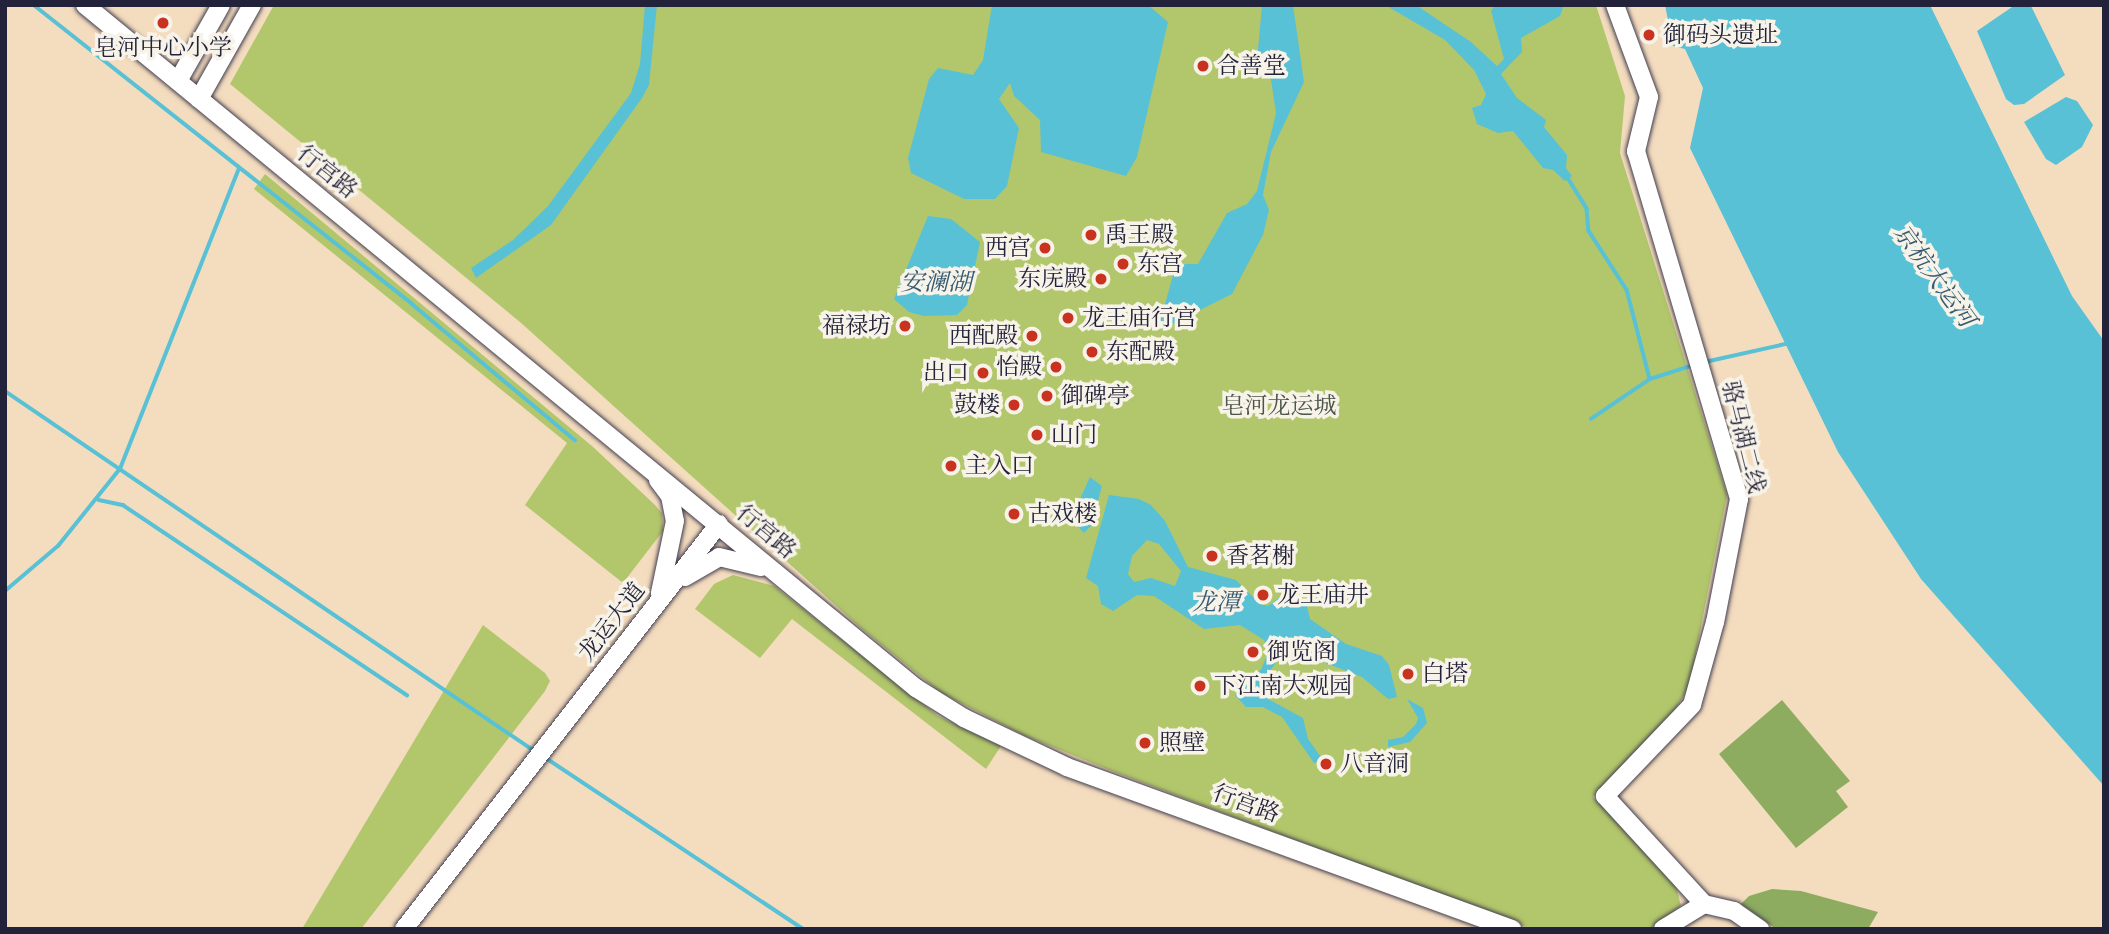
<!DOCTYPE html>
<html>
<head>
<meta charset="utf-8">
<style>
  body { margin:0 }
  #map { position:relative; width:2109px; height:934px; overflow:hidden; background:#f4dcbf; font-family:"IM FELL Double Pica","Noto Serif SC",serif }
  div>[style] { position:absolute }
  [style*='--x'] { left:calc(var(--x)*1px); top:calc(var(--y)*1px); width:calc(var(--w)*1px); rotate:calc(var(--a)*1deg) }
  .green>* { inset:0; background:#b2c76b }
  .forest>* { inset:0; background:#8dac5f }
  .water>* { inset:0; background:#58c1d5 }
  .stream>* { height:3.5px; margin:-1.75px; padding:0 1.75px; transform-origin:1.75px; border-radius:1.75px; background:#58c1d5 }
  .roads { filter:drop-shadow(0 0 2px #423e4f) drop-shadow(0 0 2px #423e4f) }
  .secondary>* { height:18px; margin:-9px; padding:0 9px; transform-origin:9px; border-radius:9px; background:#fff }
  .dots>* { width:19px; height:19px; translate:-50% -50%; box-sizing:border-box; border:4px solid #f7f3e8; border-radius:50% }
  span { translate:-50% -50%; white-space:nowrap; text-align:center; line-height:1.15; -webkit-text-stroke:7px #f7f3e8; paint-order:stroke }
  .poi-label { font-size:23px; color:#22223b }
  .left { translate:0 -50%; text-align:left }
  .right { translate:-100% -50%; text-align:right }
  .street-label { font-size:23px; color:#22223b }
  .park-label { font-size:23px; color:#4d5449 }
  .water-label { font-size:24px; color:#355a71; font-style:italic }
  .frame { position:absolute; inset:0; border:7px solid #22223b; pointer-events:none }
</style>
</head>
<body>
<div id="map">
  <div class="green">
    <div style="clip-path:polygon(274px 5px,1596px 5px,1625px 96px,1620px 153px,1727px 495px,1689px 687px,1665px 727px,1593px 797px,1674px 878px,1681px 906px,1650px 929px,1531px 929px,1112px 771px,1023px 735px,940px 692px,862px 629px,520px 322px,230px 84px)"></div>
    <div style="clip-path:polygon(265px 174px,592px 446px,654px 504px,662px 513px,663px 531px,623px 583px,525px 505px,567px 443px,254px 189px)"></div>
    <div style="clip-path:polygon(733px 575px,774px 586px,938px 716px,1001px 746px,986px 769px,792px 619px,760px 658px,695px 609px,714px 584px)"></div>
    <div style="clip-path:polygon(483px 625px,545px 673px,550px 681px,545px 691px,361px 929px,302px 929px)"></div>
  </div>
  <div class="forest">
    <div style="clip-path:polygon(1782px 700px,1850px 781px,1836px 791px,1848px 807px,1796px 848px,1719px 754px)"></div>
    <div style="clip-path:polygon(1772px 889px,1801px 891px,1878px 912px,1868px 929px,1776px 929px,1741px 904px,1749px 896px)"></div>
  </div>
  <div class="water">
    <div style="clip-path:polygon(645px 5px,657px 5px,649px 85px,642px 98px,551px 225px,476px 278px,471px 268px,513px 240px,548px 206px,631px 93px,640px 64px)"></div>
    <div style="clip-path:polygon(992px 5px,1148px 5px,1168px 22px,1137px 157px,1126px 176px,1041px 152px,1040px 120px,1014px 96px,1010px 83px,999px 99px,1019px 128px,1007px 186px,995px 199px,964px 199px,911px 173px,908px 158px,929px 79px,938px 68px,973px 75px,983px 60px)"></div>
    <div style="clip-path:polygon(1262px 5px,1293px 5px,1304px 82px,1271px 152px,1263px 195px,1269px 210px,1263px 235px,1232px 294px,1162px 329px,1159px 326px,1176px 264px,1198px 264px,1227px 213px,1247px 204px,1257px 191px,1276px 113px,1271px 80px,1257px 60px)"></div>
    <div style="clip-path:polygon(1385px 5px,1416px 5px,1471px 42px,1497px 66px,1504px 59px,1491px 11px,1495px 5px,1564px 5px,1560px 16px,1521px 38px,1522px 52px,1501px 74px,1517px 98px,1546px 120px,1544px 127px,1567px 155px,1566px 168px,1572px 176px,1565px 181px,1553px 170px,1543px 168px,1513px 131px,1498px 133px,1477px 124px,1472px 108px,1481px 105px,1486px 94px,1474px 70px,1445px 40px)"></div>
    <div style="clip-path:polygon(1665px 5px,1930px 5px,2072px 296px,2104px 341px,2104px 786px,1921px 579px,1838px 452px,1690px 148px,1703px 88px,1685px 49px,1673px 46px)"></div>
    <div style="clip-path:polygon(2015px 5px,2031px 6px,2065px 75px,2024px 104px,2014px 105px,2006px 99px,1977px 31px)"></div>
    <div style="clip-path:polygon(2066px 97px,2077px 101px,2093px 125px,2082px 147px,2056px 165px,2046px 159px,2024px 122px)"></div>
    <div style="clip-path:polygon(928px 216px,951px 219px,980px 242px,967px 305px,957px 315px,924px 316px,909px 312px,894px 299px)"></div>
    <div style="clip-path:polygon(1090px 477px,1102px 486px,1091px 526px,1084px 533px,1071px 519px)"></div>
    <div style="clip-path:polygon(evenodd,1109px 495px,1139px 499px,1151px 505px,1165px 521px,1188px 567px,1236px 580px,1260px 604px,1268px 606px,1281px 596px,1292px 596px,1307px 606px,1310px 619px,1346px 644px,1382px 656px,1389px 665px,1397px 697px,1388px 699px,1362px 677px,1297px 652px,1284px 652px,1269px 672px,1268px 699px,1303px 718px,1308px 739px,1323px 760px,1314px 763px,1282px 717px,1263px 707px,1246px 707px,1235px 695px,1246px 676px,1261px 670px,1268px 652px,1264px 640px,1240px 625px,1204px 629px,1154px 596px,1137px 595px,1113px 611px,1101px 604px,1098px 586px,1086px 578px,1109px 495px,1147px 540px,1159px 544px,1181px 571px,1175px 586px,1151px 578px,1134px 582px,1128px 574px,1132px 556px,1147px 540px)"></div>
    <div style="clip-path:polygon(1407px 699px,1423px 708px,1427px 723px,1410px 742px,1388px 747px,1388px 740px,1403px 737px,1416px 724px,1418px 718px)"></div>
  </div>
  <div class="stream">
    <div style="--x:34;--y:5;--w:481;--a:38.3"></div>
    <div style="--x:411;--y:303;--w:214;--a:39.9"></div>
    <div style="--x:1568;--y:178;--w:36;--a:58"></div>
    <div style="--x:1587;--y:209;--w:22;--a:85"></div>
    <div style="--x:1589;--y:231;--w:70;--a:57.2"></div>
    <div style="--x:1627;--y:290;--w:92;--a:75.5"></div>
    <div style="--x:1650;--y:379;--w:46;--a:-17.7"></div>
    <div style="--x:1705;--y:362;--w:87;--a:-12.6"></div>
    <div style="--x:5;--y:391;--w:642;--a:34.21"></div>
    <div style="--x:1591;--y:419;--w:71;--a:-34.1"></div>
    <div style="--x:99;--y:500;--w:25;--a:12"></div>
    <div style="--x:123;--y:505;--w:342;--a:33.8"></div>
    <div style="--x:5;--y:591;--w:70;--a:-40.3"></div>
    <div style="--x:58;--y:546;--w:99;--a:-51.2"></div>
    <div style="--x:120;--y:469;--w:323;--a:-68.4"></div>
    <div style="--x:546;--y:758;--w:309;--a:33.6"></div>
  </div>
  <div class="roads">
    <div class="secondary">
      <div style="--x:85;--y:5;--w:1076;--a:39.42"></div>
      <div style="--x:916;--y:688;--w:57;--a:32"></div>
      <div style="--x:964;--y:718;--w:114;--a:25.4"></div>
      <div style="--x:1067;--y:767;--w:474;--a:20"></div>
      <div style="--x:1615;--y:5;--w:98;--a:69.7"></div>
      <div style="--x:1649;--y:97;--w:56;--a:103.5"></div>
      <div style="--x:1636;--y:151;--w:363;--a:73.5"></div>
      <div style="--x:1739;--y:499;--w:125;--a:101"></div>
      <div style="--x:1715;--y:622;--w:86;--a:105.5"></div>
      <div style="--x:1692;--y:705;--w:126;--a:133.7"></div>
      <div style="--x:1605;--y:796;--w:147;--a:47.5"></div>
      <div style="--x:178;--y:81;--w:87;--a:-60.5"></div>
      <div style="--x:199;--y:99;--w:108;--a:-60.6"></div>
      <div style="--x:658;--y:480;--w:20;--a:53"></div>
      <div style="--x:670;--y:496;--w:25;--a:79"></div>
      <div style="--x:675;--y:521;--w:74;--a:101.8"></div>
      <div style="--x:685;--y:577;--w:39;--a:-30"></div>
      <div style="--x:719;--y:557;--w:43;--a:13.4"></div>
      <div style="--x:1704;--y:904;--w:31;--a:13"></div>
      <div style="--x:1734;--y:911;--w:32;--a:35"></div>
      <div style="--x:404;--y:929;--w:513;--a:-52.13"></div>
      <div style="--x:1663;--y:929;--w:48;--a:-31.4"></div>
    </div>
  </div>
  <div class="dots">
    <div style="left:163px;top:23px;background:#c8321e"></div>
    <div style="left:1649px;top:35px;background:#c8321e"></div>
    <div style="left:1203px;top:66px;background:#c8321e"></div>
    <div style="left:1091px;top:235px;background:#c8321e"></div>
    <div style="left:1045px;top:248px;background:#c8321e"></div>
    <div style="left:1123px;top:264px;background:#c8321e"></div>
    <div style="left:1101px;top:279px;background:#c8321e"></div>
    <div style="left:1068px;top:318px;background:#c8321e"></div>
    <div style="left:905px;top:326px;background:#c8321e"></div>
    <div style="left:1032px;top:336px;background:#c8321e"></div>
    <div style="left:1092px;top:352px;background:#c8321e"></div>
    <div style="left:1056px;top:367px;background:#c8321e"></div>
    <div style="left:983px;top:373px;background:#c8321e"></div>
    <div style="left:1047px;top:396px;background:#c8321e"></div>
    <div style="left:1014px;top:405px;background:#c8321e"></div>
    <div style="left:1037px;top:435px;background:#c8321e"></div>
    <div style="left:951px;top:466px;background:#c8321e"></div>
    <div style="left:1014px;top:514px;background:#c8321e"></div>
    <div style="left:1212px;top:556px;background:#c8321e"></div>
    <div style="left:1263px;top:595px;background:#c8321e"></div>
    <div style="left:1253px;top:652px;background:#c8321e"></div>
    <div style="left:1408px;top:674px;background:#c8321e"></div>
    <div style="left:1200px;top:686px;background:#c8321e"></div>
    <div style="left:1145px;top:743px;background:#c8321e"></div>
    <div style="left:1326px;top:764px;background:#c8321e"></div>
  </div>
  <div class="poi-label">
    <span class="left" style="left:1663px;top:35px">御码头遗址</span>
    <span style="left:163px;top:48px">皂河中心小学</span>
    <span class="left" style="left:1217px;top:66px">合善堂</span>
    <span class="left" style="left:1105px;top:235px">禹王殿</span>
    <span class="right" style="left:1031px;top:248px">西宫</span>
    <span class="left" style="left:1137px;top:264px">东宫</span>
    <span class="right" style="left:1087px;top:279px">东庑殿</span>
    <span class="left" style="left:1082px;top:318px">龙王庙行宫</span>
    <span class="right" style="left:891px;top:326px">福禄坊</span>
    <span class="right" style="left:1018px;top:336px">西配殿</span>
    <span class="left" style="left:1106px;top:352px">东配殿</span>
    <span class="right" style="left:1042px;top:367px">怡殿</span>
    <span class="right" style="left:969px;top:373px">出口</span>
    <span class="left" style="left:1061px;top:396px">御碑亭</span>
    <span class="right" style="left:1000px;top:405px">鼓楼</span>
    <span class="left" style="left:1051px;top:435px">山门</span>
    <span class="left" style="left:965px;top:466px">主入口</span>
    <span class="left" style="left:1028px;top:514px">古戏楼</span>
    <span class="left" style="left:1226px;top:556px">香茗榭</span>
    <span class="left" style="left:1277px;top:595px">龙王庙井</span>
    <span class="left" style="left:1267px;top:652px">御览阁</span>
    <span class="left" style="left:1422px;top:674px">白塔</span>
    <span class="left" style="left:1214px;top:686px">下江南大观园</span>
    <span class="left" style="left:1159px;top:743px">照壁</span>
    <span class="left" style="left:1340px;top:764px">八音洞</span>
  </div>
  <div class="street-label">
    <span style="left:327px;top:172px;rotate:39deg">行宫路</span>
    <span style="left:1743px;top:437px;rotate:76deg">骆马湖二线</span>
    <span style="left:766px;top:532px;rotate:40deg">行宫路</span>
    <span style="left:612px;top:622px;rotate:-52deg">龙运大道</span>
    <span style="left:1246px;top:804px;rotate:20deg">行宫路</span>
  </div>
  <div class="park-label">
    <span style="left:1279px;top:406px">皂河龙运城</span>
  </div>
  <div class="water-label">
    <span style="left:1934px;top:276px;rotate:54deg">京杭大运河</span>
    <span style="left:936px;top:283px">安澜湖</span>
    <span style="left:1216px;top:603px">龙潭</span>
  </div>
  <div class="frame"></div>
</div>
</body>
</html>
